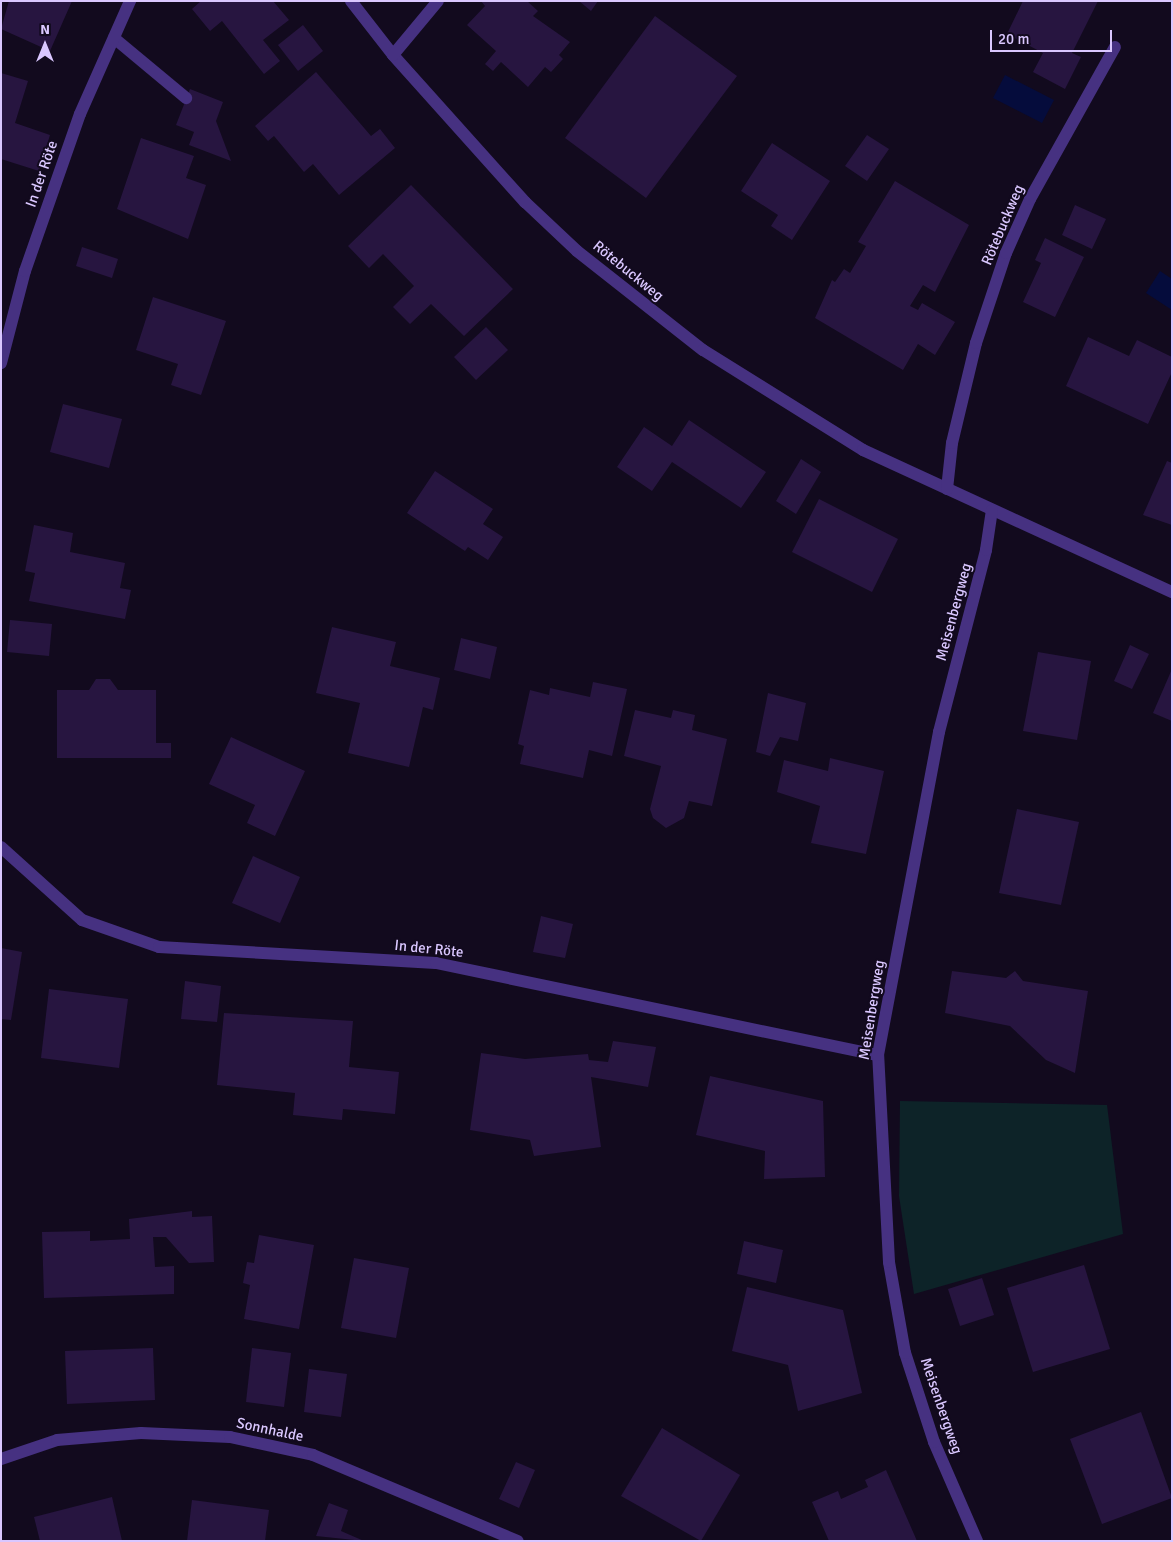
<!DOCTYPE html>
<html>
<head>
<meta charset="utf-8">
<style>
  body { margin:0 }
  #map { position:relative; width:1173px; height:1542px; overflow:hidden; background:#120a1e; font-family:Signika,sans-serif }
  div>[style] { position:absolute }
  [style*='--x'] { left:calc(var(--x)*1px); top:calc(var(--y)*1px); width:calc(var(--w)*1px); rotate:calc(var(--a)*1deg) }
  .green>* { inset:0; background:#0d2328 }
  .water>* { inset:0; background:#050c3c }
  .building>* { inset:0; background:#271540 }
  .lane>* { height:12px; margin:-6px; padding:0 6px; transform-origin:6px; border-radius:6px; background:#463181 }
  .street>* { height:12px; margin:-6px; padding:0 6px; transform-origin:6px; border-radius:6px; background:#463181 }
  span { translate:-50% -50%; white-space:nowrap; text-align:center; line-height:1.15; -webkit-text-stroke:4px #120a1e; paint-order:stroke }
  .street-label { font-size:15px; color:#dac7ff }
  .frame { position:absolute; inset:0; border:2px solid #dac7ff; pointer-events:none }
  .north { position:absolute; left:20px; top:20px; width:50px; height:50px; -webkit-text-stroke:4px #120a1e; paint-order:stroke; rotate:0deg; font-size:14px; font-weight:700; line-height:20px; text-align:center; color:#dac7ff }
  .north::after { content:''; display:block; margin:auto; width:18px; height:22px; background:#dac7ff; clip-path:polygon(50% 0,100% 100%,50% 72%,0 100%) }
  .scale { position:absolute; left:990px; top:30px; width:122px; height:22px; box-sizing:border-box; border:2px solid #dac7ff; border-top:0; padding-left:6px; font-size:15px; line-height:18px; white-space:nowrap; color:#dac7ff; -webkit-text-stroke:4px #120a1e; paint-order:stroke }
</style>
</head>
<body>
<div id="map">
  <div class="green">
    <div style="clip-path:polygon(900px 1101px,1107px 1105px,1123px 1234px,914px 1294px,899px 1196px)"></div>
  </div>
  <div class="water">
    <div style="clip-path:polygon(1005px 75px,1054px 100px,1042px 123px,993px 98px)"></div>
    <div style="clip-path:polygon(1160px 271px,1172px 279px,1172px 310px,1146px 293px)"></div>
  </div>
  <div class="building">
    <div style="clip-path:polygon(9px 1px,72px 1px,50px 51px,1px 29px)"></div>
    <div style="clip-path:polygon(201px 1px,273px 1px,289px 20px,263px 40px,280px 61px,264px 74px,222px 21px,210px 31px,192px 9px)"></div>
    <div style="clip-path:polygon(481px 1px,527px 1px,538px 11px,533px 16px,570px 42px,559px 55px,563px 59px,551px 72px,545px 67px,528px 87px,501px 62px,493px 71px,485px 64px,496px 51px,467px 25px,485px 6px)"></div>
    <div style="clip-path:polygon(579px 1px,598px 1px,591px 11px)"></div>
    <div style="clip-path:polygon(1023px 1px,1098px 1px,1072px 53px,1081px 57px,1065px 89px,1033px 72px,1043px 53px,1007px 34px)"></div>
    <div style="clip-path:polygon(655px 16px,737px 76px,646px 198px,565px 138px)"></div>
    <div style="clip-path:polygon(303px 25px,323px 51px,298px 71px,278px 45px)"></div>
    <div style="clip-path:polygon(316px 72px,371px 136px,380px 129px,395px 148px,339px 195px,313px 164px,304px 172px,274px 136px,268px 141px,255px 126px)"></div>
    <div style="clip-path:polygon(1px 73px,28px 81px,15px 123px,50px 135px,39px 171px,1px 159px)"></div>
    <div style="clip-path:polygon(190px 89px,223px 102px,216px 121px,231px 161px,189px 145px,194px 132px,176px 125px)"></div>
    <div style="clip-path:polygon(867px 135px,889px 149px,867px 181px,845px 166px)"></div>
    <div style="clip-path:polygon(141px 138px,194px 156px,186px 178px,206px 185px,188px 239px,117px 209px)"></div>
    <div style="clip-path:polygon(772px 143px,830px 181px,792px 240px,771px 226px,778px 215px,741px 191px)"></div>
    <div style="clip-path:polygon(895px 181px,969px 225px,935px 292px,923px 285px,910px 306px,918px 310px,922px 303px,955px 322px,935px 355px,918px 344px,903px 370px,815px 318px,832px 280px,835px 282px,844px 269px,850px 273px,866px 246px,858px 242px)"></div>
    <div style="clip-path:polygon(411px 185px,513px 289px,464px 336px,431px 304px,410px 324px,393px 307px,414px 286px,383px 254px,369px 268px,348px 246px)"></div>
    <div style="clip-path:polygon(1075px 205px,1106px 219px,1092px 249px,1062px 235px)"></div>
    <div style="clip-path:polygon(1045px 238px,1084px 257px,1055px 317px,1023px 302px,1041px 263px,1035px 260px)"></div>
    <div style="clip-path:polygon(82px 247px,118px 259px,112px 278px,76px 266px)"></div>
    <div style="clip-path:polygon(153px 297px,226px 321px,201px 395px,171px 385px,178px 364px,136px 350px)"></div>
    <div style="clip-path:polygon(486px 327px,508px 350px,476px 380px,454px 357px)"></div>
    <div style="clip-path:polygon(1088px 337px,1129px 356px,1137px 340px,1172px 357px,1172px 372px,1148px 424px,1066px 386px)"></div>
    <div style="clip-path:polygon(63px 404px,122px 419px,109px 468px,50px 452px)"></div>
    <div style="clip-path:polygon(689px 420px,766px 472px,741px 508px,672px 462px,652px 491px,617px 467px,644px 427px,672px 446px)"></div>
    <div style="clip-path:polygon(801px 459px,821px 472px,796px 514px,776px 501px)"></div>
    <div style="clip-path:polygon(1167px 461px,1172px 463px,1172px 525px,1143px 515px)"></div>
    <div style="clip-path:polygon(435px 471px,493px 509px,483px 524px,503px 537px,488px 560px,468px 547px,465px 551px,407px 513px)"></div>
    <div style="clip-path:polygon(819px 499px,898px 539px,872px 592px,792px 552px)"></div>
    <div style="clip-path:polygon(34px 525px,73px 533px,70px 552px,125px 563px,120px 588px,131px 590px,125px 619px,29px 601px,35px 573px,25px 571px)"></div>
    <div style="clip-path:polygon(10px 620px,52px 624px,49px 656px,7px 652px)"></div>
    <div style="clip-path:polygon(332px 627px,396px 642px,390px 666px,440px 678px,433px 710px,423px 707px,409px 767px,348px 753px,360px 703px,316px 693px)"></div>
    <div style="clip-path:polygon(461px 638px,497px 647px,490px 679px,454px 670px)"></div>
    <div style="clip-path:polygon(1130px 645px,1149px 654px,1132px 689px,1114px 681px)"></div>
    <div style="clip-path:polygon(1038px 652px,1091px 661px,1077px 740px,1023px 731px)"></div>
    <div style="clip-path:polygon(1172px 669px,1172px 721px,1153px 713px)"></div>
    <div style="clip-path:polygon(96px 679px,110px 679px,118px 690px,156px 690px,156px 743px,171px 743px,171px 758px,57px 758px,57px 690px,89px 690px)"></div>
    <div style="clip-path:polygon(593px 682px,627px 689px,612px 756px,589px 750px,583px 778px,520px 764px,524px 746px,518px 744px,530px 690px,549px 695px,550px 688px,590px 697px)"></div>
    <div style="clip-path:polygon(768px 693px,806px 703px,798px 741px,780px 737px,770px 756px,756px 752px)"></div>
    <div style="clip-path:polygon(635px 710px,671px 718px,673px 710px,695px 715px,692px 730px,727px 739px,712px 806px,689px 801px,684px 818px,666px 828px,653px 818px,650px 809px,661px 766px,624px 756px)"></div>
    <div style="clip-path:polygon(231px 737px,305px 771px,275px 836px,247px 823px,255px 805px,209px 784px)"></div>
    <div style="clip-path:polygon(830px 758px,884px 771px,866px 854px,811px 843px,820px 806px,777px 792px,784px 760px,828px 771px)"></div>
    <div style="clip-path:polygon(1017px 809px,1079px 822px,1061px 905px,999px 893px)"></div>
    <div style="clip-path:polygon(253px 856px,300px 877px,280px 923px,232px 903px)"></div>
    <div style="clip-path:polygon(541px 916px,573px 924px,565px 958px,533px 952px)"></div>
    <div style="clip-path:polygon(1px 948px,22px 952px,11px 1020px,1px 1019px)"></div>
    <div style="clip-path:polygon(952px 971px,1006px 978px,1015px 971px,1023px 981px,1088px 991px,1075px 1073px,1046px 1060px,1010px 1026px,945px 1013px)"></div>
    <div style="clip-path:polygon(185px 981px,221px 986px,217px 1022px,181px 1019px)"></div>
    <div style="clip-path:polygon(49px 989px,128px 999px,119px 1068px,41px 1058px)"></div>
    <div style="clip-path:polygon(224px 1013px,353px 1021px,349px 1067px,399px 1072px,395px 1114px,343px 1109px,342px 1120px,293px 1115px,295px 1093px,217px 1085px)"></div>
    <div style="clip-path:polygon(613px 1041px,656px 1047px,648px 1087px,591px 1077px,601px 1147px,534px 1156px,530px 1140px,470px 1130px,481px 1053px,525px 1059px,588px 1054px,589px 1060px,608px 1062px)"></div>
    <div style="clip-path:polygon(710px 1076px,823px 1101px,825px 1177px,764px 1179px,765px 1151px,696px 1135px)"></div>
    <div style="clip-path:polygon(192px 1211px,192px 1217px,212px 1216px,214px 1262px,189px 1263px,166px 1237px,153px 1237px,155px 1267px,174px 1266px,174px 1294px,44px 1298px,42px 1232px,90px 1231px,90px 1241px,130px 1239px,129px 1219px)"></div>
    <div style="clip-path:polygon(259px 1235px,314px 1245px,299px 1329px,244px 1319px,250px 1285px,243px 1283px,247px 1262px,254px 1263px)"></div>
    <div style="clip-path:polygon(744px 1241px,783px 1250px,776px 1283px,737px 1274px)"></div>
    <div style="clip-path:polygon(354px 1258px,409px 1268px,396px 1338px,341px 1328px)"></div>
    <div style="clip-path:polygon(1084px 1265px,1110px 1349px,1033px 1372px,1007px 1288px)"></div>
    <div style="clip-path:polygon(982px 1278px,994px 1315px,960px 1326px,948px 1289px)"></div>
    <div style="clip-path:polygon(747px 1287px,843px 1310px,862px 1393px,798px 1411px,788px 1365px,732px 1351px)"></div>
    <div style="clip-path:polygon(153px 1348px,155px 1400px,67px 1404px,65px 1351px)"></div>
    <div style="clip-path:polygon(252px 1348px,291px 1353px,284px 1407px,246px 1402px)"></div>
    <div style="clip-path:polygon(309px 1369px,347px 1374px,341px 1417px,304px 1412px)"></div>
    <div style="clip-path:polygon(1141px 1412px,1172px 1498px,1102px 1524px,1070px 1439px)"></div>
    <div style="clip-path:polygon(662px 1428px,740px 1475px,701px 1541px,621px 1496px)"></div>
    <div style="clip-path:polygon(516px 1462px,535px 1470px,519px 1508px,499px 1499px)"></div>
    <div style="clip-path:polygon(886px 1470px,917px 1541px,829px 1541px,812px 1502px,838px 1491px,841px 1499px,868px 1487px,865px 1480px)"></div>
    <div style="clip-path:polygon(112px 1497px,122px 1541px,40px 1541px,34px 1517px)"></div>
    <div style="clip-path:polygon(192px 1500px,269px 1510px,265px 1541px,187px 1541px)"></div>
    <div style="clip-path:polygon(329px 1503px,348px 1510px,341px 1531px,364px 1541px,316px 1536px)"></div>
  </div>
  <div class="lane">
    <div style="--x:114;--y:38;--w:94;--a:39.8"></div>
  </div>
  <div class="street">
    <div style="--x:351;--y:1;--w:68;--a:52.1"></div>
    <div style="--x:393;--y:55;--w:198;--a:48.1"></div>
    <div style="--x:525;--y:202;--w:71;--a:43.3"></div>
    <div style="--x:577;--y:251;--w:160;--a:38.2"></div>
    <div style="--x:703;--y:350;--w:189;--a:32"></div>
    <div style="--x:863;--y:450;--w:340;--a:24.7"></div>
    <div style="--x:393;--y:55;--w:70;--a:-50.2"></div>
    <div style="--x:1;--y:363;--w:95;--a:-75.4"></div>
    <div style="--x:25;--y:271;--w:166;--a:-70.7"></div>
    <div style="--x:80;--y:114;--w:124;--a:-66.1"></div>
    <div style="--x:947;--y:489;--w:46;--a:-83.8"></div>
    <div style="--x:952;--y:443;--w:103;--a:-76.5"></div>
    <div style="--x:976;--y:343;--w:95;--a:-71.6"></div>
    <div style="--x:1006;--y:253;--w:59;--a:-66"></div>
    <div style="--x:1030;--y:199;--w:174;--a:-60.8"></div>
    <div style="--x:1;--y:847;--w:109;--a:42"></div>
    <div style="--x:82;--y:920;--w:82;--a:19.3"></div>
    <div style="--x:159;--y:947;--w:277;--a:3.3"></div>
    <div style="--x:436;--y:963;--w:451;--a:11.8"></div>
    <div style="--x:1;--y:1459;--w:59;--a:-18.7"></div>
    <div style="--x:57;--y:1440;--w:84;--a:-4.8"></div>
    <div style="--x:141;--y:1433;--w:89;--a:2.6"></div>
    <div style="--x:230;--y:1437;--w:85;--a:12.2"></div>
    <div style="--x:313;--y:1455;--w:222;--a:22.8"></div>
    <div style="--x:977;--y:1541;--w:108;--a:-113.5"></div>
    <div style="--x:934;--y:1442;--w:94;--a:-108"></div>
    <div style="--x:905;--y:1353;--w:92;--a:-100"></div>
    <div style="--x:889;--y:1262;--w:207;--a:-93"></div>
    <div style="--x:878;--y:1055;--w:329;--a:-79.3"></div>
    <div style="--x:939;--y:732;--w:188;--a:-75.5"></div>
    <div style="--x:986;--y:550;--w:40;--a:-81.5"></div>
  </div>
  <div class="street-label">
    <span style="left:42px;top:174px;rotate:-71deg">In der Röte</span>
    <span style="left:1003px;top:225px;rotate:-67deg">Rötebuckweg</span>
    <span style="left:628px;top:271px;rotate:39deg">Rötebuckweg</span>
    <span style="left:954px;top:612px;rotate:-75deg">Meisenbergweg</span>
    <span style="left:429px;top:949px;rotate:6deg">In der Röte</span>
    <span style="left:872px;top:1010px;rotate:-81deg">Meisenbergweg</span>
    <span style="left:941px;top:1406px;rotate:71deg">Meisenbergweg</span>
    <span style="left:270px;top:1430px;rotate:12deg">Sonnhalde</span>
  </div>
  <div class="frame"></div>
  <div class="north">N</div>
  <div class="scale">20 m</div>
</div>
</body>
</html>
